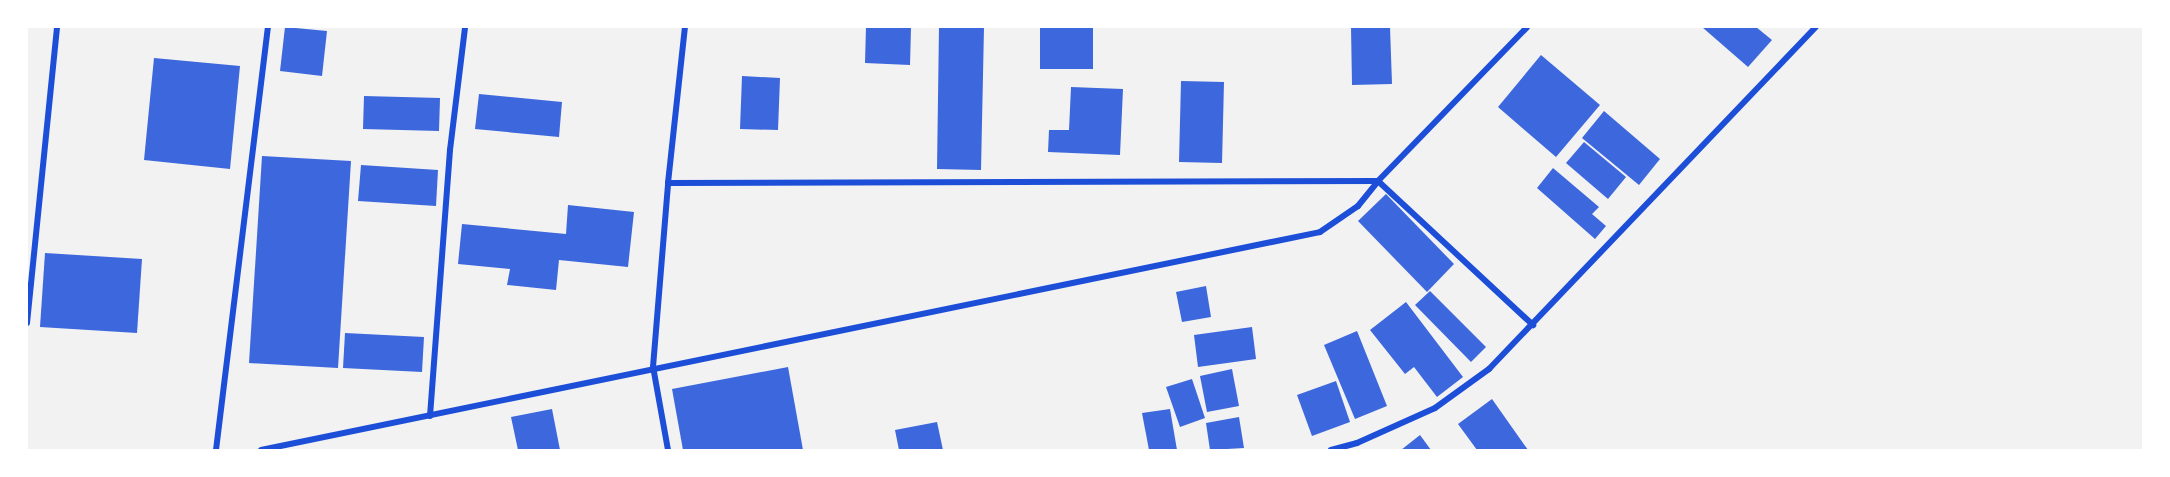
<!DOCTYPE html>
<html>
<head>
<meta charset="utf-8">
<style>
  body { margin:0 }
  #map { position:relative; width:2170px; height:477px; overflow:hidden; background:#f2f2f2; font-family:"Roboto Serif",serif }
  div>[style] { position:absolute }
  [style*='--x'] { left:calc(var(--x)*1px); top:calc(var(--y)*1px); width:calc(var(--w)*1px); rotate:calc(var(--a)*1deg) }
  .building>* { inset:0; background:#3d67dc }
  .minor>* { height:6px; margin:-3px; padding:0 3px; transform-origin:3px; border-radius:3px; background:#1d4ed8 }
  span { translate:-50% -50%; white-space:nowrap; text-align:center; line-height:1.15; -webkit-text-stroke:4.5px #fff; paint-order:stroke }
  .frame { position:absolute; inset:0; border:28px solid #fff; pointer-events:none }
</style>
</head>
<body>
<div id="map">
  <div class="building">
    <div style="clip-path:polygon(285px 27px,327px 31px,322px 76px,280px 71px)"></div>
    <div style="clip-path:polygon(866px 27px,911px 27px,910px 65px,865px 63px)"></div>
    <div style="clip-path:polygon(939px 27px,984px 27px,981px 170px,937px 169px)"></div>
    <div style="clip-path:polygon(1040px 27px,1093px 27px,1093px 69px,1040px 69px)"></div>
    <div style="clip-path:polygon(1351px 27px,1390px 27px,1392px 84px,1352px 85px)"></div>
    <div style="clip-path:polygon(1702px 27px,1756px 27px,1772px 40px,1748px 67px)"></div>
    <div style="clip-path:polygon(1541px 55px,1600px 105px,1556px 157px,1498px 107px)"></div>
    <div style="clip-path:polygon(154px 58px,240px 66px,230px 169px,144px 160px)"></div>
    <div style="clip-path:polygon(742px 76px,780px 78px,778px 130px,740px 129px)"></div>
    <div style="clip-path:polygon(1181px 81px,1224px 82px,1222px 163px,1179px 162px)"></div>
    <div style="clip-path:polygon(1071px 87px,1123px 89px,1120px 155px,1048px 152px,1049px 130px,1069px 130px)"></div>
    <div style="clip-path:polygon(479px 94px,562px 102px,559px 137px,475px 129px)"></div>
    <div style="clip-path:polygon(364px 96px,440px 98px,439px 131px,363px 129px)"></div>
    <div style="clip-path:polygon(1604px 111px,1660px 159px,1639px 185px,1582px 138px)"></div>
    <div style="clip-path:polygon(1584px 142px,1626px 177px,1608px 199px,1566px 163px)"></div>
    <div style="clip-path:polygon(262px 156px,351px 161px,338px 368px,249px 363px)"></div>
    <div style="clip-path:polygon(361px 165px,438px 170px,436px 206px,358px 201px)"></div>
    <div style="clip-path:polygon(1553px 168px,1599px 207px,1592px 214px,1606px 226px,1595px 239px,1537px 188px)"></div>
    <div style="clip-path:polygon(1386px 194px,1454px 264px,1427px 292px,1358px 221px)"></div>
    <div style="clip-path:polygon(568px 205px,634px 212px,628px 267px,559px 260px,556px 290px,507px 285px,510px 269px,458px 264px,462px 224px,566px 234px)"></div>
    <div style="clip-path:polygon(45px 253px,142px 259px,137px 333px,40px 327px)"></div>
    <div style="clip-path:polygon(1206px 286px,1211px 317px,1182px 322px,1176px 292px)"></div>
    <div style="clip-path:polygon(1430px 291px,1486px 347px,1471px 362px,1415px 305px)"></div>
    <div style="clip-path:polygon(1406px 302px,1463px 377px,1437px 397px,1414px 367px,1405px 374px,1370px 330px)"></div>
    <div style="clip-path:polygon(1252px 327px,1256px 359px,1198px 367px,1194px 335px)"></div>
    <div style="clip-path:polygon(1357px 331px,1387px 406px,1355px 419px,1324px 345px)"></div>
    <div style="clip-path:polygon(345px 333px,424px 337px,422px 372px,343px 368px)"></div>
    <div style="clip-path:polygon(788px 367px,803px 450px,683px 450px,672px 389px)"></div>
    <div style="clip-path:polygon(1232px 369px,1239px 406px,1207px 412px,1200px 376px)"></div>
    <div style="clip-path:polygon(1192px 379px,1205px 418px,1180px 427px,1166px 387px)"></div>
    <div style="clip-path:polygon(1336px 381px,1350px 422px,1312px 436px,1297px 395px)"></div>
    <div style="clip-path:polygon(1492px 399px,1528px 450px,1477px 450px,1458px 424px)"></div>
    <div style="clip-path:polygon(552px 409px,560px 450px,518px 450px,511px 417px)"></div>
    <div style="clip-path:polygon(1170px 409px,1177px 450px,1149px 450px,1142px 413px)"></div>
    <div style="clip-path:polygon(1239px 417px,1244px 448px,1210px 450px,1206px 423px)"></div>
    <div style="clip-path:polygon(937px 422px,943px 450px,899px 450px,895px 430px)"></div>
    <div style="clip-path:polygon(1420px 435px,1431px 450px,1401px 450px)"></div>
  </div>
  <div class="minor">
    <div style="--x:668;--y:183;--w:710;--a:-0.16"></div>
    <div style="--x:1378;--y:181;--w:212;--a:42.9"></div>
    <div style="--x:27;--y:323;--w:298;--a:-84.2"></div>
    <div style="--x:430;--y:416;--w:267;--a:-85.7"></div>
    <div style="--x:450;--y:150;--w:124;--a:-83"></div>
    <div style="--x:216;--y:450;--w:426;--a:-83"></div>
    <div style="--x:261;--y:450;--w:1081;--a:-11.63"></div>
    <div style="--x:1320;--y:232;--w:46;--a:-34.4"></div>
    <div style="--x:1358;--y:206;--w:32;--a:-51"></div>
    <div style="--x:1378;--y:181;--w:214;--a:-45.9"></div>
    <div style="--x:668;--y:450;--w:84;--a:-100.2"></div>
    <div style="--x:653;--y:367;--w:185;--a:-85.3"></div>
    <div style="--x:668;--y:183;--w:157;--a:-83.8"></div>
    <div style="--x:1331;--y:450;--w:27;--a:-15"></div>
    <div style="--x:1357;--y:443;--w:85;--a:-24.2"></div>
    <div style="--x:1435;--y:408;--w:67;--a:-35.8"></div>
    <div style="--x:1489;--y:369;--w:473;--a:-46.3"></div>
  </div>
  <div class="frame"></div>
</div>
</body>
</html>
